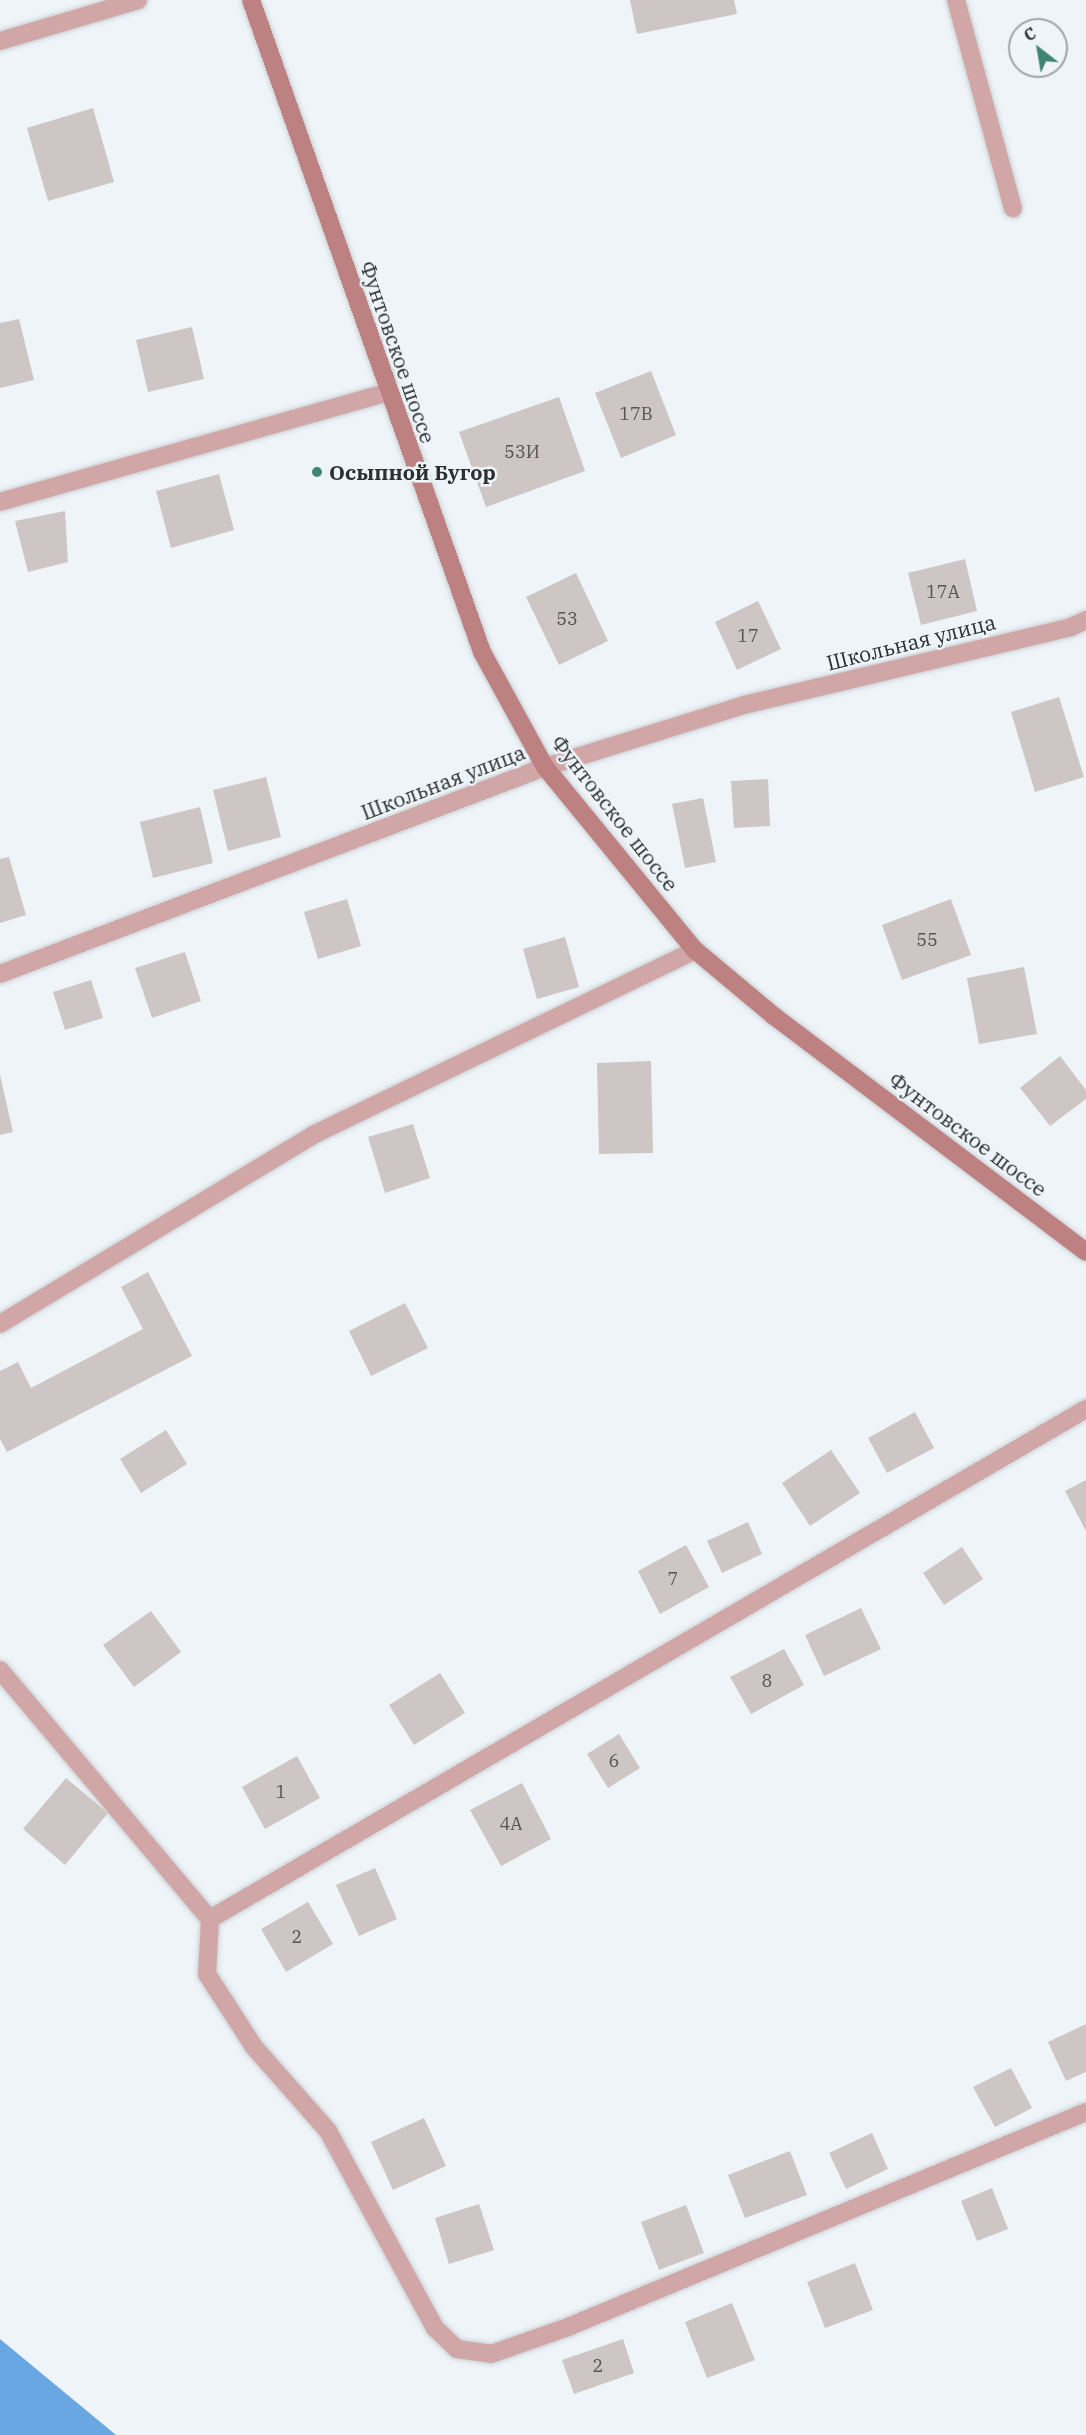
<!DOCTYPE html>
<html>
<head>
<meta charset="utf-8">
<style>
  body { margin:0 }
  #map { position:relative; width:1086px; height:2435px; overflow:hidden; background:#eef4f8; font-family:"IBM Plex Serif",serif }
  div>[style] { position:absolute }
  [style*='--x'] { left:calc(var(--x)*1px); top:calc(var(--y)*1px); width:calc(var(--w)*1px); rotate:calc(var(--a)*1deg) }
  .water>* { inset:0; background:#69a7e3 }
  .building>* { inset:0; background:#cdc6c4 }
  .roads { filter:drop-shadow(0 0 2px #cbd0d4) drop-shadow(0 0 2px #cbd0d4) }
  .street>* { height:18px; margin:-9px; padding:0 9px; transform-origin:9px; border-radius:9px; background:#d0a7a6 }
  .secondary>* { height:18px; margin:-9px; padding:0 9px; transform-origin:9px; border-radius:9px; background:#bd8181 }
  .dots>* { width:16px; height:16px; translate:-50% -50%; box-sizing:border-box; border:3px solid #eef4f8; border-radius:50% }
  span { translate:-50% -50%; white-space:nowrap; text-align:center; line-height:1.15; -webkit-text-stroke:5px #eef4f8; paint-order:stroke }
  .number-label { font-size:18px; color:#545455 }
  .number-label span { -webkit-text-stroke-width:0 }
  .street-label { font-size:21px; color:#2c2e30 }
  .poi-label { font-size:21px; color:#2c2e30; font-weight:700 }
  .left { translate:0 -50%; text-align:left }
  .north { position:absolute; left:1008px; top:18px; width:60px; height:60px; box-sizing:border-box; background:#eef4f8; border:2px solid #a0a5a8; border-radius:50%; rotate:329deg; font-size:16px; font-weight:700; line-height:24px; text-align:center; color:#2c2e30 }
  .north::after { content:''; display:block; margin:auto; width:21px; height:27px; background:#418374; clip-path:polygon(50% 0,100% 100%,50% 72%,0 100%) }
</style>
</head>
<body>
<div id="map">
  <div class="water">
    <div style="clip-path:polygon(0 2339px,116px 2435px,0 2435px)"></div>
  </div>
  <div class="building">
    <div style="clip-path:polygon(630px 0,734px 0,737px 14px,637px 34px)"></div>
    <div style="clip-path:polygon(93px 108px,114px 182px,48px 201px,27px 128px)"></div>
    <div style="clip-path:polygon(19px 319px,34px 380px,0 388px,0 323px)"></div>
    <div style="clip-path:polygon(192px 327px,204px 379px,148px 392px,136px 340px)"></div>
    <div style="clip-path:polygon(651px 371px,676px 435px,621px 458px,595px 393px)"></div>
    <div style="clip-path:polygon(559px 397px,585px 471px,486px 507px,459px 432px)"></div>
    <div style="clip-path:polygon(219px 474px,234px 530px,171px 548px,156px 491px)"></div>
    <div style="clip-path:polygon(65px 511px,68px 562px,28px 572px,15px 521px)"></div>
    <div style="clip-path:polygon(965px 559px,977px 611px,921px 625px,908px 573px)"></div>
    <div style="clip-path:polygon(576px 573px,608px 641px,559px 665px,526px 597px)"></div>
    <div style="clip-path:polygon(758px 601px,781px 649px,737px 670px,715px 622px)"></div>
    <div style="clip-path:polygon(1059px 697px,1084px 777px,1035px 792px,1011px 712px)"></div>
    <div style="clip-path:polygon(266px 777px,281px 837px,228px 851px,213px 790px)"></div>
    <div style="clip-path:polygon(768px 779px,770px 826px,734px 828px,731px 781px)"></div>
    <div style="clip-path:polygon(703px 798px,716px 862px,685px 868px,672px 804px)"></div>
    <div style="clip-path:polygon(200px 807px,213px 863px,153px 878px,140px 822px)"></div>
    <div style="clip-path:polygon(9px 857px,26px 915px,0 923px,0 859px)"></div>
    <div style="clip-path:polygon(347px 899px,361px 946px,318px 959px,304px 912px)"></div>
    <div style="clip-path:polygon(951px 899px,971px 955px,902px 980px,882px 925px)"></div>
    <div style="clip-path:polygon(565px 937px,579px 987px,537px 999px,523px 949px)"></div>
    <div style="clip-path:polygon(185px 952px,201px 1001px,152px 1018px,135px 968px)"></div>
    <div style="clip-path:polygon(1024px 967px,1037px 1034px,979px 1044px,967px 978px)"></div>
    <div style="clip-path:polygon(91px 980px,103px 1018px,65px 1030px,53px 992px)"></div>
    <div style="clip-path:polygon(1060px 1056px,1086px 1090px,1086px 1099px,1050px 1126px,1020px 1088px)"></div>
    <div style="clip-path:polygon(651px 1061px,653px 1153px,599px 1154px,597px 1063px)"></div>
    <div style="clip-path:polygon(0 1075px,13px 1132px,0 1135px)"></div>
    <div style="clip-path:polygon(413px 1124px,430px 1178px,385px 1193px,368px 1137px)"></div>
    <div style="clip-path:polygon(148px 1272px,192px 1356px,7px 1452px,0 1439px,0 1371px,18px 1362px,31px 1388px,143px 1329px,121px 1287px)"></div>
    <div style="clip-path:polygon(405px 1303px,428px 1348px,371px 1376px,349px 1331px)"></div>
    <div style="clip-path:polygon(915px 1412px,934px 1448px,887px 1473px,868px 1438px)"></div>
    <div style="clip-path:polygon(166px 1430px,187px 1464px,141px 1493px,120px 1459px)"></div>
    <div style="clip-path:polygon(831px 1450px,860px 1493px,810px 1526px,782px 1483px)"></div>
    <div style="clip-path:polygon(1086px 1480px,1086px 1531px,1065px 1491px)"></div>
    <div style="clip-path:polygon(748px 1522px,762px 1554px,722px 1573px,707px 1541px)"></div>
    <div style="clip-path:polygon(686px 1545px,709px 1587px,660px 1614px,638px 1571px)"></div>
    <div style="clip-path:polygon(962px 1547px,983px 1579px,944px 1605px,923px 1573px)"></div>
    <div style="clip-path:polygon(861px 1608px,881px 1649px,824px 1676px,805px 1635px)"></div>
    <div style="clip-path:polygon(151px 1611px,181px 1652px,134px 1687px,103px 1645px)"></div>
    <div style="clip-path:polygon(784px 1649px,804px 1685px,751px 1714px,730px 1677px)"></div>
    <div style="clip-path:polygon(440px 1673px,465px 1713px,414px 1745px,389px 1705px)"></div>
    <div style="clip-path:polygon(619px 1734px,640px 1768px,608px 1788px,587px 1754px)"></div>
    <div style="clip-path:polygon(297px 1756px,320px 1798px,265px 1829px,242px 1787px)"></div>
    <div style="clip-path:polygon(66px 1778px,108px 1813px,65px 1865px,23px 1829px)"></div>
    <div style="clip-path:polygon(522px 1783px,551px 1839px,501px 1866px,470px 1810px)"></div>
    <div style="clip-path:polygon(375px 1868px,397px 1919px,359px 1936px,336px 1885px)"></div>
    <div style="clip-path:polygon(308px 1902px,333px 1944px,286px 1972px,261px 1929px)"></div>
    <div style="clip-path:polygon(1086px 2024px,1086px 2072px,1066px 2081px,1048px 2042px)"></div>
    <div style="clip-path:polygon(1011px 2068px,1032px 2108px,995px 2127px,973px 2087px)"></div>
    <div style="clip-path:polygon(424px 2118px,446px 2166px,393px 2190px,371px 2142px)"></div>
    <div style="clip-path:polygon(872px 2133px,888px 2169px,846px 2189px,829px 2153px)"></div>
    <div style="clip-path:polygon(790px 2151px,807px 2195px,745px 2218px,728px 2175px)"></div>
    <div style="clip-path:polygon(992px 2188px,1008px 2229px,977px 2241px,961px 2201px)"></div>
    <div style="clip-path:polygon(479px 2204px,494px 2250px,449px 2264px,435px 2218px)"></div>
    <div style="clip-path:polygon(686px 2205px,704px 2253px,659px 2270px,641px 2222px)"></div>
    <div style="clip-path:polygon(855px 2263px,873px 2310px,825px 2328px,807px 2282px)"></div>
    <div style="clip-path:polygon(732px 2303px,755px 2360px,707px 2378px,685px 2322px)"></div>
    <div style="clip-path:polygon(623px 2339px,634px 2373px,574px 2394px,562px 2360px)"></div>
  </div>
  <div class="roads">
    <div class="street">
      <div style="--x:956;--y:0;--w:216;--a:74.7"></div>
      <div style="--x:0;--y:41;--w:144;--a:-16.5"></div>
      <div style="--x:0;--y:502;--w:403;--a:-15.8"></div>
      <div style="--x:0;--y:974;--w:583;--a:-20.8"></div>
      <div style="--x:545;--y:767;--w:208;--a:-17.3"></div>
      <div style="--x:744;--y:705;--w:336;--a:-13.4"></div>
      <div style="--x:1071;--y:627;--w:17;--a:-25"></div>
      <div style="--x:0;--y:1324;--w:368;--a:-31.1"></div>
      <div style="--x:315;--y:1134;--w:422;--a:-25.8"></div>
      <div style="--x:0;--y:1670;--w:326;--a:49.9"></div>
      <div style="--x:210;--y:1919;--w:55;--a:93.1"></div>
      <div style="--x:207;--y:1974;--w:87;--a:57.2"></div>
      <div style="--x:254;--y:2047;--w:112;--a:48.6"></div>
      <div style="--x:328;--y:2131;--w:224;--a:61.5"></div>
      <div style="--x:435;--y:2328;--w:30;--a:44"></div>
      <div style="--x:457;--y:2349;--w:34;--a:8"></div>
      <div style="--x:491;--y:2354;--w:82;--a:-19.3"></div>
      <div style="--x:568;--y:2327;--w:561;--a:-22.54"></div>
      <div style="--x:210;--y:1919;--w:1014;--a:-30.21"></div>
    </div>
    <div class="secondary">
      <div style="--x:251;--y:0;--w:692;--a:70.49"></div>
      <div style="--x:482;--y:652;--w:131;--a:61.3"></div>
      <div style="--x:545;--y:767;--w:237;--a:50.7"></div>
      <div style="--x:695;--y:950;--w:103;--a:39.9"></div>
      <div style="--x:774;--y:1016;--w:391;--a:37.1"></div>
    </div>
  </div>
  <div class="dots">
    <div style="left:317px;top:472px;background:#418374"></div>
  </div>
  <div class="number-label">
    <span style="left:636px;top:414px">17В</span>
    <span style="left:522px;top:452px">53И</span>
    <span style="left:943px;top:592px">17А</span>
    <span style="left:567px;top:619px">53</span>
    <span style="left:748px;top:636px">17</span>
    <span style="left:927px;top:940px">55</span>
    <span style="left:673px;top:1579px">7</span>
    <span style="left:767px;top:1681px">8</span>
    <span style="left:614px;top:1761px">6</span>
    <span style="left:281px;top:1792px">1</span>
    <span style="left:511px;top:1824px">4А</span>
    <span style="left:297px;top:1937px">2</span>
    <span style="left:598px;top:2366px">2</span>
  </div>
  <div class="street-label">
    <span style="left:398px;top:352px;rotate:71deg">Фунтовское шоссе</span>
    <span style="left:911px;top:642px;rotate:-14deg">Школьная улица</span>
    <span style="left:443px;top:782px;rotate:-21deg">Школьная улица</span>
    <span style="left:615px;top:813px;rotate:52deg">Фунтовское шоссе</span>
    <span style="left:968px;top:1134px;rotate:37deg">Фунтовское шоссе</span>
  </div>
  <div class="poi-label">
    <span class="left" style="left:329px;top:472px">Осыпной Бугор</span>
  </div>
  <div class="north">С</div>
</div>
</body>
</html>
